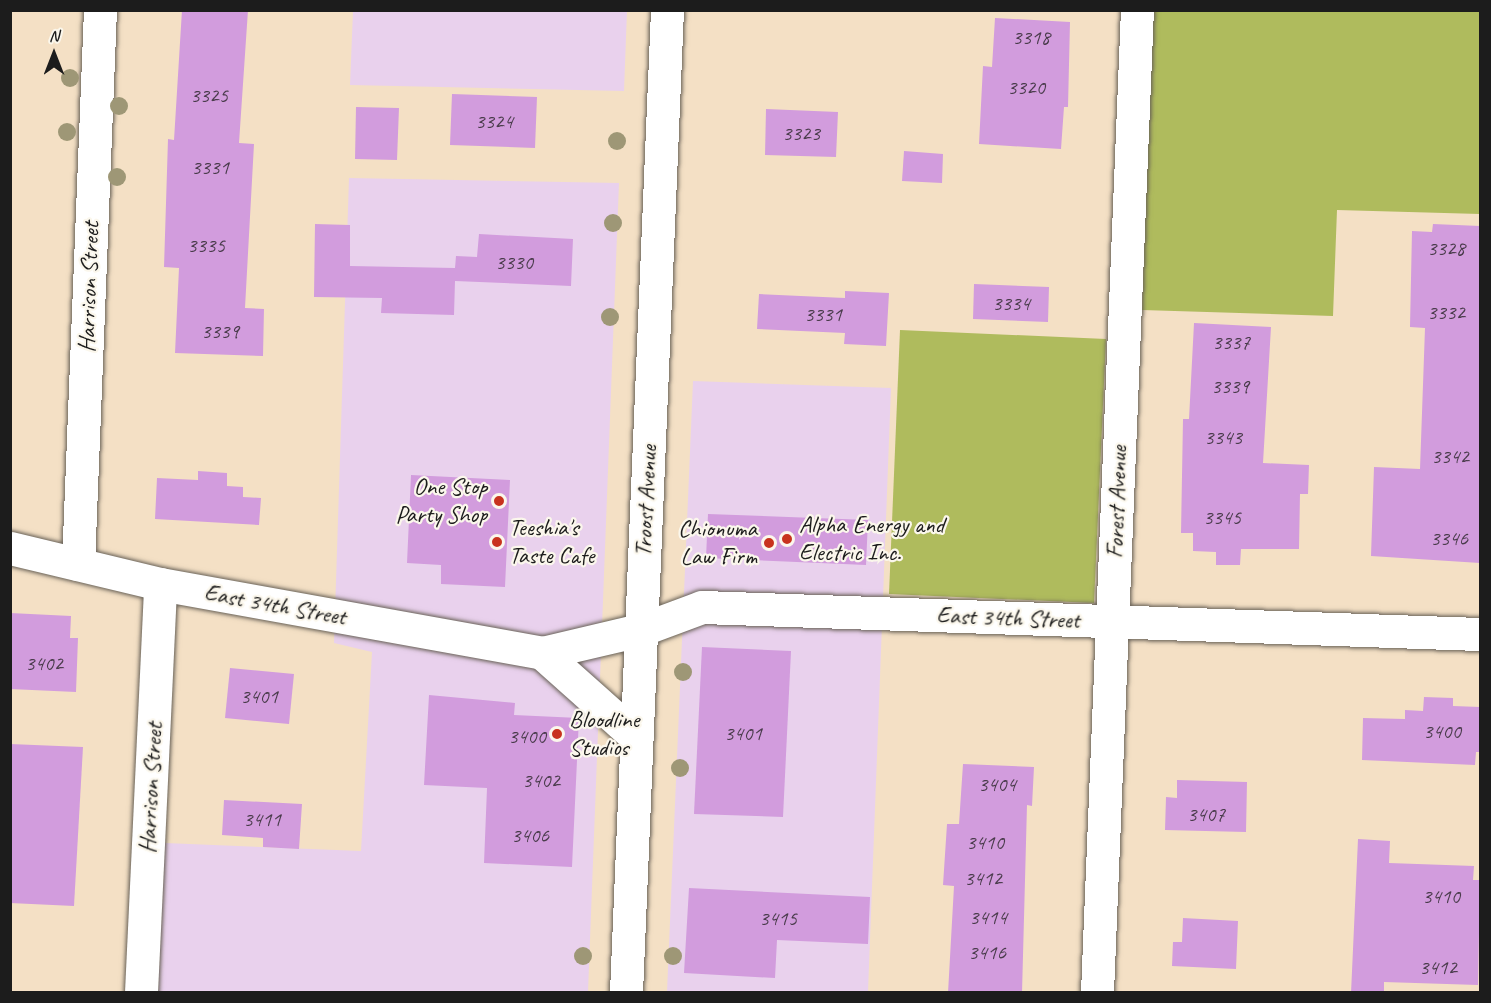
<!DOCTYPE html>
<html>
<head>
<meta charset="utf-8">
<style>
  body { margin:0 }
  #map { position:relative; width:1491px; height:1003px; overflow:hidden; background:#f4e0c5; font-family:Caveat,sans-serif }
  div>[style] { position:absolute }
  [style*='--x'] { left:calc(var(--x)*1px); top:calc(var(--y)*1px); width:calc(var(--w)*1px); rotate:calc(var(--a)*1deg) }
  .built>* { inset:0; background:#e9d1ed }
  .green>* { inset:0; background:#afbb5d }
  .building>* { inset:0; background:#d29cdd }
  .roads { filter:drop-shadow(0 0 2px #686157) drop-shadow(0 0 2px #686157) }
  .street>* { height:33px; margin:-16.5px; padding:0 16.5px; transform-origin:16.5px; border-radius:16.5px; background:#fff }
  .secondary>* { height:33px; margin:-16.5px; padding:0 16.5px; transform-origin:16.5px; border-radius:16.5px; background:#fff }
  .trees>* { width:18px; height:18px; margin:-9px; border-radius:50%; background:#9e9776 }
  .dots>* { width:16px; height:16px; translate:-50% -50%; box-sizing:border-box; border:3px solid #fbf7ec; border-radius:50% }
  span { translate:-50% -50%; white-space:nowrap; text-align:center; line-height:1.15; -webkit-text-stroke:4.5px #fbf7ec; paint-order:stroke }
  .number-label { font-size:21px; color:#4a3c4c }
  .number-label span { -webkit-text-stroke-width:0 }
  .street-label { font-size:24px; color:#1c1c1c }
  .poi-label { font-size:24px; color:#1c1c1c }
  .right { translate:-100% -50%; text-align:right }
  .left { translate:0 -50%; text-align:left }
  .frame { position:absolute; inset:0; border:12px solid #1c1c1c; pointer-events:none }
  .north { position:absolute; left:24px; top:24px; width:60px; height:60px; -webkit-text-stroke:4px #fbf7ec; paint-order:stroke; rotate:0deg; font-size:16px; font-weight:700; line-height:24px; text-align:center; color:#1c1c1c }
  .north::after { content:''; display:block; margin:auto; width:21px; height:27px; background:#1c1c1c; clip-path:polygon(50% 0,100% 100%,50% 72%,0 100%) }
</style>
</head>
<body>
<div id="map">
  <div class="built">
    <div style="clip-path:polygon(353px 11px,627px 11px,624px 91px,350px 85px)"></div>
    <div style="clip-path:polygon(349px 178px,619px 183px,588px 992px,158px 992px,165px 843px,361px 851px,372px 652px,334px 643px)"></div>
    <div style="clip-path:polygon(693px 381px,891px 388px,868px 992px,667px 992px)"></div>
  </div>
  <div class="green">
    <div style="clip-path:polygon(1152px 11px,1480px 11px,1480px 214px,1337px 210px,1333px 316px,1142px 310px)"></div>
    <div style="clip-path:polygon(900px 330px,1106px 339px,1094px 603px,889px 594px)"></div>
  </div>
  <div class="building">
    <div style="clip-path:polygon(182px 10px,248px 10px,239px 143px,254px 144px,245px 308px,264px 309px,263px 356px,175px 353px,179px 268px,164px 267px,168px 139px,174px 140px)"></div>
    <div style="clip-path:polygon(995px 18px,1070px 22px,1068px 107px,1064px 107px,1061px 149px,979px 144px,983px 66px,992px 67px)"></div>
    <div style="clip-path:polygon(452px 94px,537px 97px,535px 148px,450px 145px)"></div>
    <div style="clip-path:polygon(356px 107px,399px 108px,397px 160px,355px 159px)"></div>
    <div style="clip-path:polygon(766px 109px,838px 112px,836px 157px,765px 155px)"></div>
    <div style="clip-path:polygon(904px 151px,943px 154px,942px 183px,902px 181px)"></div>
    <div style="clip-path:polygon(315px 224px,350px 225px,350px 266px,455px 268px,456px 256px,477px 257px,479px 234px,573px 239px,571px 286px,455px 281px,454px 315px,381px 313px,382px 298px,314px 297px)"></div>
    <div style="clip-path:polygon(1433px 224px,1480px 226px,1480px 563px,1371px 556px,1374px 467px,1420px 469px,1425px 328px,1410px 327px,1412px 231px,1432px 232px)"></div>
    <div style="clip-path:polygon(974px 284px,1049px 287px,1048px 322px,973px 319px)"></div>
    <div style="clip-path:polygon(845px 291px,889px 293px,886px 346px,844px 344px,845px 333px,757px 329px,759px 294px,845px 298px)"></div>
    <div style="clip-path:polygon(1194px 323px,1271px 327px,1263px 463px,1309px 465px,1308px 494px,1300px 494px,1299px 549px,1241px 549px,1240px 565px,1216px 565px,1216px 552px,1193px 551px,1193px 533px,1181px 533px,1183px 419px,1189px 419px)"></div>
    <div style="clip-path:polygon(198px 471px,227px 473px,227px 486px,243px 487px,243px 497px,261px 498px,259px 525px,155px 519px,157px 478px,198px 480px)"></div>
    <div style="clip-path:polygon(411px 475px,510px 480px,505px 587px,441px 584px,441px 565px,407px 563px)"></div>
    <div style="clip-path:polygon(708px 514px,868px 520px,866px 565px,706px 558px)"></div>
    <div style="clip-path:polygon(10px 613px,71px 616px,70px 638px,78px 638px,76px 692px,10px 689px)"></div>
    <div style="clip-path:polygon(702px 647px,791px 651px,783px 817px,694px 814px)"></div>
    <div style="clip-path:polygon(230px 668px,294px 674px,289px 724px,225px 718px)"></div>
    <div style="clip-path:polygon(429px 695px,515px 703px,514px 715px,579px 718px,572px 867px,484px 863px,487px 788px,424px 785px)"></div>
    <div style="clip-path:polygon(1424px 697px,1453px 698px,1453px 706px,1480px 707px,1480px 752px,1476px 752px,1475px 765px,1362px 760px,1363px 718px,1405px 719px,1405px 710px,1423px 711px)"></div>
    <div style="clip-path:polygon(10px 744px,83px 747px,74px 906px,10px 903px)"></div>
    <div style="clip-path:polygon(963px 764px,1034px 767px,1032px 806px,1027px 805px,1022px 993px,948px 993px,954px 886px,943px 885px,947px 824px,959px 824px)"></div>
    <div style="clip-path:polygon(1177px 780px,1247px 782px,1246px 832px,1165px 830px,1166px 797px,1177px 798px)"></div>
    <div style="clip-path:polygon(224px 800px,302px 804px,299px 849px,263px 847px,263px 838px,222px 835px)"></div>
    <div style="clip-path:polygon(1358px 839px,1390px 841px,1389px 863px,1474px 866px,1473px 880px,1480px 880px,1478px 985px,1384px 982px,1384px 993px,1351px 993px)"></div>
    <div style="clip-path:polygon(689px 888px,870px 897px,868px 944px,777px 940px,775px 978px,684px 973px)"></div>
    <div style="clip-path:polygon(1183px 918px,1238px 921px,1236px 969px,1172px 966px,1173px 942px,1182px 942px)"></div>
  </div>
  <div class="roads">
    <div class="street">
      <div style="--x:10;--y:548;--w:154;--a:13.5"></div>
      <div style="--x:160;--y:584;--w:388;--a:10.2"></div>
      <div style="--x:542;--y:653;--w:101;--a:-13.2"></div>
      <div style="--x:640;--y:630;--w:66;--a:-20.4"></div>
      <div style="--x:702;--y:607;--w:778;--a:1.99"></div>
      <div style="--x:78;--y:564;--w:554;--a:-87.73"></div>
      <div style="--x:542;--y:653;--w:125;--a:41.7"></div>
      <div style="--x:141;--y:992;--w:408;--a:-87.3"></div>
      <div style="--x:1097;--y:992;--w:983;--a:-87.67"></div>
    </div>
    <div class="secondary">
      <div style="--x:626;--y:992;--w:983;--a:-87.61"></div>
    </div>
  </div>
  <div class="trees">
    <div style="left:70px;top:78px"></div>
    <div style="left:119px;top:106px"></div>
    <div style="left:67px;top:132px"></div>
    <div style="left:617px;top:141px"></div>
    <div style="left:117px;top:177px"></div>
    <div style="left:613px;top:223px"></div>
    <div style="left:610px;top:317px"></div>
    <div style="left:683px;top:672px"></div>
    <div style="left:680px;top:768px"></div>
    <div style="left:583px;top:956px"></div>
    <div style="left:673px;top:956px"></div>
  </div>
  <div class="dots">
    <div style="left:499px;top:501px;background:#c8321e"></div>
    <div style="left:787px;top:539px;background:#c8321e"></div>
    <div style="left:497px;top:542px;background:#c8321e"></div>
    <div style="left:769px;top:543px;background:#c8321e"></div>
    <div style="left:557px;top:734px;background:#c8321e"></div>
  </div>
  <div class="number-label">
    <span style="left:1031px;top:37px">3318</span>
    <span style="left:1026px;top:87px">3320</span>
    <span style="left:209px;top:95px">3325</span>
    <span style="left:494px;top:121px">3324</span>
    <span style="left:801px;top:133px">3323</span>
    <span style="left:210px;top:167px">3331</span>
    <span style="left:206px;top:245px">3335</span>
    <span style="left:1446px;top:248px">3328</span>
    <span style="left:514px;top:262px">3330</span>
    <span style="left:1011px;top:303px">3334</span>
    <span style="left:1446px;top:312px">3332</span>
    <span style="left:823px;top:314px">3331</span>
    <span style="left:220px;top:331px">3339</span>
    <span style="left:1231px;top:342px">3337</span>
    <span style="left:1230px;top:386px">3339</span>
    <span style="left:1223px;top:437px">3343</span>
    <span style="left:1450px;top:456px">3342</span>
    <span style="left:1222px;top:517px">3345</span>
    <span style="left:1449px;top:538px">3346</span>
    <span style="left:44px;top:663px">3402</span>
    <span style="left:259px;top:696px">3401</span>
    <span style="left:1442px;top:731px">3400</span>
    <span style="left:743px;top:733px">3401</span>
    <span style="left:527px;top:736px">3400</span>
    <span style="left:541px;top:780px">3402</span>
    <span style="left:997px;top:784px">3404</span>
    <span style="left:1206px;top:814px">3407</span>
    <span style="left:262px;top:819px">3411</span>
    <span style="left:530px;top:835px">3406</span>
    <span style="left:985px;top:842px">3410</span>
    <span style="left:983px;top:878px">3412</span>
    <span style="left:1441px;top:896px">3410</span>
    <span style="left:988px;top:917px">3414</span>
    <span style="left:778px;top:918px">3415</span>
    <span style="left:987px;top:952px">3416</span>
    <span style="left:1438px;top:967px">3412</span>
  </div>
  <div class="street-label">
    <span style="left:89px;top:287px;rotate:-88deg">Harrison Street</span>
    <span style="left:646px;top:501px;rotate:-87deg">Troost Avenue</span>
    <span style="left:1117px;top:502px;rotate:-88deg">Forest Avenue</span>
    <span style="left:275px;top:605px;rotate:10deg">East 34th Street</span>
    <span style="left:1008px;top:618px;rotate:2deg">East 34th Street</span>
    <span style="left:151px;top:788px;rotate:-87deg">Harrison Street</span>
  </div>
  <div class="poi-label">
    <span class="right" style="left:487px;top:501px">One Stop<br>Party Shop</span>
    <span class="left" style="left:799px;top:539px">Alpha Energy and<br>Electric Inc.</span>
    <span class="left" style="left:509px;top:542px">Teeshia's<br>Taste Cafe</span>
    <span class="right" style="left:757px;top:543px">Chionuma<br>Law Firm</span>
    <span class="left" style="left:569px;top:734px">Bloodline<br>Studios</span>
  </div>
  <div class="frame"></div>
  <div class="north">N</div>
</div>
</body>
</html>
